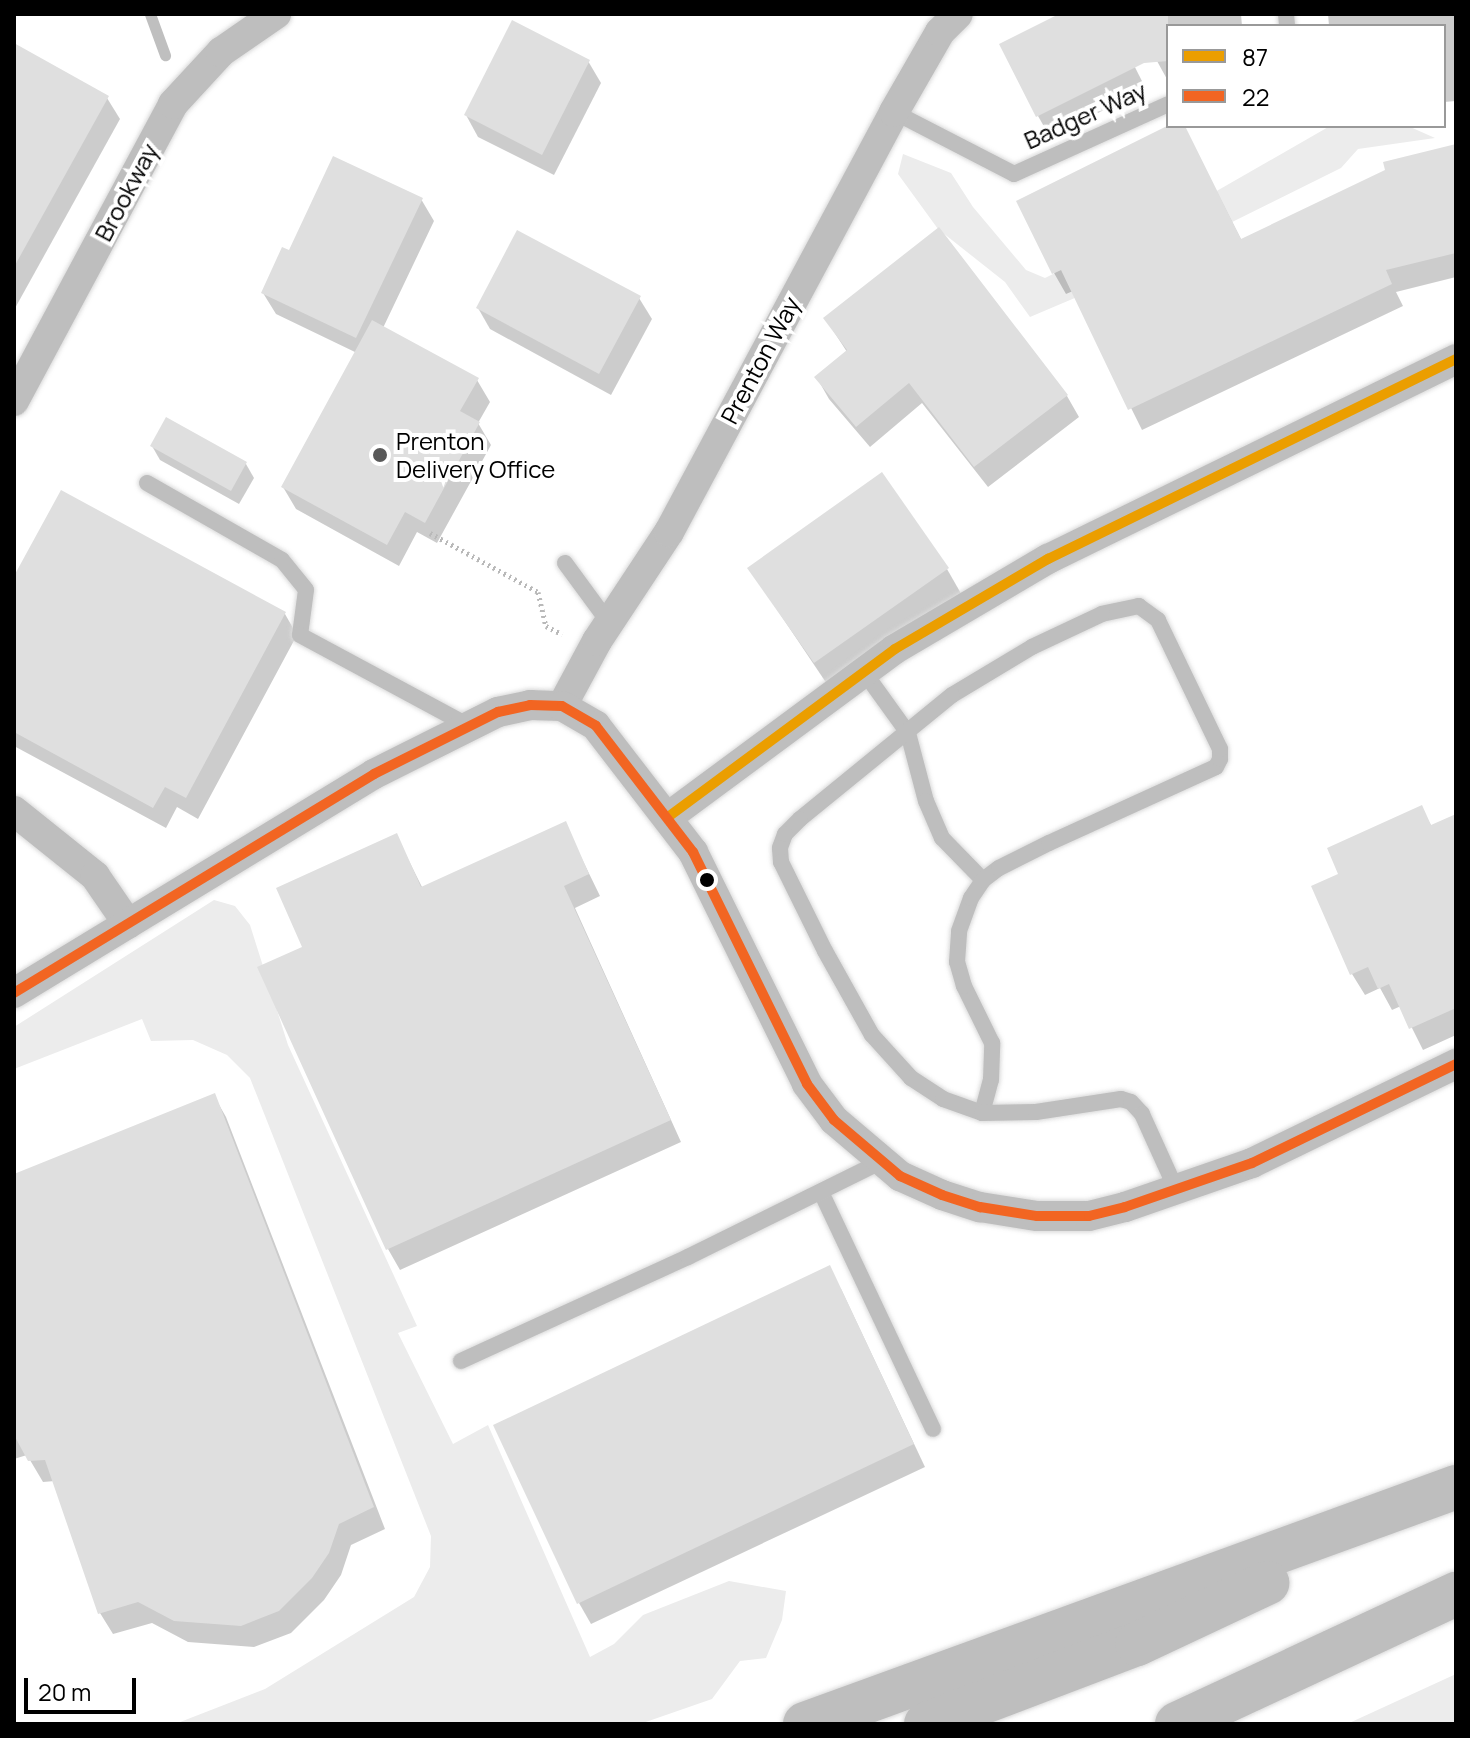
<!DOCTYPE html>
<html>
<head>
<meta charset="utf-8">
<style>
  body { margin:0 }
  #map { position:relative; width:1470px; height:1738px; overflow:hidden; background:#fff; font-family:Manrope,sans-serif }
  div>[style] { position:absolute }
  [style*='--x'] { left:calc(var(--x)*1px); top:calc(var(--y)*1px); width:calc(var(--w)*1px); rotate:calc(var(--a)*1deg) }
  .green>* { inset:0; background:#ececec }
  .shadow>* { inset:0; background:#0003 }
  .stream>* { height:11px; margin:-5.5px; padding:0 5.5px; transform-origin:5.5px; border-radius:5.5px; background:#bfbfbf }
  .building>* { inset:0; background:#dfdfdf }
  .path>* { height:5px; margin-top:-2.5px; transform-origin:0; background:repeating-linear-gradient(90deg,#b9b9b9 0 2px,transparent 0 6px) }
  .roads { filter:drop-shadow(0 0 2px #dbdbdb) drop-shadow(0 0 2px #dbdbdb) }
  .lane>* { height:16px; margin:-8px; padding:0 8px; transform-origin:8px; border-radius:8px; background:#bebebe }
  .street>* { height:30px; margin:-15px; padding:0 15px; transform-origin:15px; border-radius:15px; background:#bebebe }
  .highway>* { height:44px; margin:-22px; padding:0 22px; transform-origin:22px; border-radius:22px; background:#bebebe }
  .bus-1>* { height:10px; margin:-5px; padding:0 5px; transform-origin:5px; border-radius:5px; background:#eb9e00 }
  .bus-2>* { height:10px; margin:-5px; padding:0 5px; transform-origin:5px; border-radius:5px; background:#f26522 }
  .dots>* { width:22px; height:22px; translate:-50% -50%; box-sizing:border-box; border:4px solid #fff; border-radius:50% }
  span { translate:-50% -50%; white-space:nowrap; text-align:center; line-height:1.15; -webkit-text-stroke:8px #fff; paint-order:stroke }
  .street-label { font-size:24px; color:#000 }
  .poi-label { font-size:24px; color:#000 }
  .left { translate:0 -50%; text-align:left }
  .frame { position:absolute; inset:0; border:16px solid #000; pointer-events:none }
  .legend { position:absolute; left:1166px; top:24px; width:280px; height:104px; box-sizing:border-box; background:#fff; border:2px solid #999; margin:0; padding:10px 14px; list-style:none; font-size:24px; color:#000 }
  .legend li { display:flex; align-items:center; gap:16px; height:40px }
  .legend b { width:40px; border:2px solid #999 }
  .scale { position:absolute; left:24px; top:1678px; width:112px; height:36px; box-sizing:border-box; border:4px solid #000; border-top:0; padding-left:10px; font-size:24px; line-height:28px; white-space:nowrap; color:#000; -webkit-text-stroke:6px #fff; paint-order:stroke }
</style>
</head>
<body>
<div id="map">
  <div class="green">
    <div style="clip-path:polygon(1330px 126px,1408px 126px,1435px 138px,1358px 149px,1341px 168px,1103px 286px,1030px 317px,1005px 282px,938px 229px,898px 174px,903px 154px,951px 173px,973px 207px,1026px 270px,1045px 278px,1194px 204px)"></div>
    <div style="clip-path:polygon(214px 900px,235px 906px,250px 925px,288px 1045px,417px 1326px,398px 1333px,453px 1444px,488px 1425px,590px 1657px,614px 1644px,643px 1615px,729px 1581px,786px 1591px,782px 1620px,766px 1658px,740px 1661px,712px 1699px,640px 1724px,175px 1724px,265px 1689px,414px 1597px,430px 1567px,431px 1536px,250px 1078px,227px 1055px,193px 1040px,151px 1041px,142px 1019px,14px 1069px,14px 1027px)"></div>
    <div style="clip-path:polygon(1456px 1674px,1456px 1724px,1347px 1724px)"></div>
  </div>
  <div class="shadow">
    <div style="clip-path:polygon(1064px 14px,1108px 14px,1146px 89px,1050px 137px,1038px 116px)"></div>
    <div style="clip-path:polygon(1153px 14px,1241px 14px,1242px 26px,1168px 26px,1168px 81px,1157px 61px)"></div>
    <div style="clip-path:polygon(1328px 14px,1456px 14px,1456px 101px,1444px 102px,1444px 26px,1329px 26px)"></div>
    <div style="clip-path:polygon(14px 46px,107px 98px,120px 119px,14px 310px)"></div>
    <div style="clip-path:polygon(588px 61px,601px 83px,554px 175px,478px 137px,466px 115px)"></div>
    <div style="clip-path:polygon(1171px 126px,1183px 126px,1242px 241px,1456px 146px,1456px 277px,1396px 292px,1403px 306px,1142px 430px,1073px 291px,1066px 294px,1054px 273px)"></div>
    <div style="clip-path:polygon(421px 199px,434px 221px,383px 328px,477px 380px,490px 402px,478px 423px,491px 445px,437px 543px,417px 532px,399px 566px,296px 509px,283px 487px,357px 353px,276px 314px,263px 293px,290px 253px)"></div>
    <div style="clip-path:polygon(639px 298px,652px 319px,611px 395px,490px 329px,478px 308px)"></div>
    <div style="clip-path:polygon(825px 318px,1067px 396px,1079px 417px,988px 487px,922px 403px,870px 447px,829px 399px,817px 378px,847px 352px)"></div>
    <div style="clip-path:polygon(152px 446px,246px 464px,254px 478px,239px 504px,160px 460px)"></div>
    <div style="clip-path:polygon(749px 568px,947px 569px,963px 597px,831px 690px)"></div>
    <div style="clip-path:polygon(14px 580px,285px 614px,297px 635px,198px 819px,177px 807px,166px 828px,14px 746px)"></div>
    <div style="clip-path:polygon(1421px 807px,1432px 827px,1456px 816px,1456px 1035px,1423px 1050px,1401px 1006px,1392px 1010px,1380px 988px,1365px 995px,1352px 974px,1341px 875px)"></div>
    <div style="clip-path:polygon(565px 824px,600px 896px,575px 908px,681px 1142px,400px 1270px,388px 1249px,305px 948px,396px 835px,423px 889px)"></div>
    <div style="clip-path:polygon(214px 1096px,226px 1117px,385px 1529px,351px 1545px,341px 1575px,324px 1600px,291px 1633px,254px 1647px,188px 1642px,152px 1623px,113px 1634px,100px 1613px,55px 1481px,43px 1482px,27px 1455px,14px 1459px,14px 1177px)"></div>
    <div style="clip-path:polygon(841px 1289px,925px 1467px,591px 1624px,579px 1603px)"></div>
  </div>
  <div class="stream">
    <div style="--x:150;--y:14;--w:44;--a:69.9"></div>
  </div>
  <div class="building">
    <div style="clip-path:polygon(1059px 14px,1168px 14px,1168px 61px,1144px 63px,1036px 117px,999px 44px)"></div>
    <div style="clip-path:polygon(512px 20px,590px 60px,542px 155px,464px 115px)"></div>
    <div style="clip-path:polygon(14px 43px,109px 96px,14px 267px)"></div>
    <div style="clip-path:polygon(1167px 126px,1185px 126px,1241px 239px,1385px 170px,1383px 162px,1456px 144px,1456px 253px,1386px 270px,1392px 284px,1128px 410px,1061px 270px,1052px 274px,1016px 201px)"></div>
    <div style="clip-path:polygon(333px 156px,423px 198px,356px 338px,261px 293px,282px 247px,289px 250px)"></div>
    <div style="clip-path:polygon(939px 227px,1068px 395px,974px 467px,909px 383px,856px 427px,814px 377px,847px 350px,823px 318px)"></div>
    <div style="clip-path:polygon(517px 230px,641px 296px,599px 374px,476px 308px)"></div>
    <div style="clip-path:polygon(372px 320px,479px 378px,460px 411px,480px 422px,425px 523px,405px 512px,387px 545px,281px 487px)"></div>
    <div style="clip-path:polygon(166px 417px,247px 462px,231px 491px,150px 446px)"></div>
    <div style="clip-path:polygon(882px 472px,949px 568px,814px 663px,747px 568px)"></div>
    <div style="clip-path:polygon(61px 490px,286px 612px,186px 798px,165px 787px,153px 808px,14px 732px,14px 576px)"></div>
    <div style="clip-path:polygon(1422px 805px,1431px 825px,1456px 814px,1456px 1008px,1409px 1029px,1389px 984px,1378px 989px,1368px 967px,1350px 975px,1311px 886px,1338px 874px,1327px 848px)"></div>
    <div style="clip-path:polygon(566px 821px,589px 874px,564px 886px,671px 1120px,386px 1250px,257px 967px,302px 947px,276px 888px,397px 833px,421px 887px)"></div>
    <div style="clip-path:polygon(215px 1093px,374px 1507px,339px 1524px,329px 1553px,312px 1578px,279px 1611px,241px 1626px,174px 1621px,138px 1602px,98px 1614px,45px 1460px,28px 1461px,14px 1435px,14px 1174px)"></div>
    <div style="clip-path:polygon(830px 1265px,914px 1444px,577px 1604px,493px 1425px)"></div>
  </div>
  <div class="path">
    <div style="--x:430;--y:533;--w:123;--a:28.6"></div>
    <div style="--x:538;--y:592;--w:35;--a:77"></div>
    <div style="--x:546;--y:626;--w:18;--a:27"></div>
  </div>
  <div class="roads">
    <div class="lane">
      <div style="--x:1286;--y:14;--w:12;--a:85"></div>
      <div style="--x:894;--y:112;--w:135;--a:27.3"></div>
      <div style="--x:1014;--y:174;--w:169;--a:-24.4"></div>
      <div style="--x:147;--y:483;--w:155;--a:29.7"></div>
      <div style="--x:282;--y:560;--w:38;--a:51"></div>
      <div style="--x:306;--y:590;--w:45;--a:97.6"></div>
      <div style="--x:300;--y:635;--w:190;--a:28.3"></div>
      <div style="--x:565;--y:563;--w:74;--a:53.7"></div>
      <div style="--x:864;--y:672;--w:75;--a:54.2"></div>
      <div style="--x:908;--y:733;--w:70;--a:75.2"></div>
      <div style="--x:926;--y:801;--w:40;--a:66.6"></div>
      <div style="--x:942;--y:838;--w:59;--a:45.7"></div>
      <div style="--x:982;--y:1113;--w:34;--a:-75"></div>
      <div style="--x:991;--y:1080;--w:37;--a:-88"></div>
      <div style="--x:992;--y:1043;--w:64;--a:-116.2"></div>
      <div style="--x:964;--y:986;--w:25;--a:-106"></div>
      <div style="--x:957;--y:962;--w:31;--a:-86"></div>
      <div style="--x:959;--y:931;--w:35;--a:-70"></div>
      <div style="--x:971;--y:898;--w:22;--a:-56"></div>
      <div style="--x:983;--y:880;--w:20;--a:-37"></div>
      <div style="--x:999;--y:868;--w:56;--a:-26.6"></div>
      <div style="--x:1049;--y:843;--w:183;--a:-24.5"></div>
      <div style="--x:1216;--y:767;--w:9;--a:-63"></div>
      <div style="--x:1220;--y:759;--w:10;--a:-90"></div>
      <div style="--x:1220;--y:749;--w:143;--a:-115.7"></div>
      <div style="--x:1158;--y:620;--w:24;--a:-144"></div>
      <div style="--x:1139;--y:606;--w:38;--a:168"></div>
      <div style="--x:1102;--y:614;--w:77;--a:154.8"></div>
      <div style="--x:1032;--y:647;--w:93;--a:149"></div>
      <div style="--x:952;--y:695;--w:196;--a:140.8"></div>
      <div style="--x:800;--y:819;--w:21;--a:135"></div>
      <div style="--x:785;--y:834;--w:15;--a:110"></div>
      <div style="--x:780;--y:848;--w:14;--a:86"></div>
      <div style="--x:781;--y:862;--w:99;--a:63.7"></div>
      <div style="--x:825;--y:951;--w:96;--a:60.8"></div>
      <div style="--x:872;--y:1035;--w:58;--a:47.8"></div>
      <div style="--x:911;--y:1078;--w:38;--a:33"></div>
      <div style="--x:943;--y:1099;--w:41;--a:19.7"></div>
      <div style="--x:982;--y:1113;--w:54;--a:-1.1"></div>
      <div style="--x:1036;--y:1112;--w:86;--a:-8.7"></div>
      <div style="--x:1121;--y:1099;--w:10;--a:17"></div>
      <div style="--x:1131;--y:1102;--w:16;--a:47"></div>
      <div style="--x:1142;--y:1114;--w:85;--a:65.6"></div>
      <div style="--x:821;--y:1192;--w:262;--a:64.7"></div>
      <div style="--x:461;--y:1361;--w:250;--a:-24.6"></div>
      <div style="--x:688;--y:1257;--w:216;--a:-26.3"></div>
    </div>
    <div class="street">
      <div style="--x:14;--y:401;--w:337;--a:-61.8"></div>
      <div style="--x:173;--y:104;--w:71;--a:-47.3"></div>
      <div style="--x:221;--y:52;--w:67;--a:-34.6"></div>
      <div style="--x:562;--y:706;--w:74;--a:-61.7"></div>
      <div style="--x:597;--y:641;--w:131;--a:-56.6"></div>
      <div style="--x:669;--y:532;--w:476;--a:-61.8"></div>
      <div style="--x:894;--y:112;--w:92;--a:-60.1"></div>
      <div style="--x:940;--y:32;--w:25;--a:-45"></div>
      <div style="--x:14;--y:811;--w:104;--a:38.7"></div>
      <div style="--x:95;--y:876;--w:58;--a:55.5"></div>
      <div style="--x:668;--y:817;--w:282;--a:-36.5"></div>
      <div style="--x:895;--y:649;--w:178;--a:-30.5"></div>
      <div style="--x:1048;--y:559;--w:454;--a:-26.1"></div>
      <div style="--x:14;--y:993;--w:421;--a:-31.3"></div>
      <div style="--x:374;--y:774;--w:139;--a:-26.6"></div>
      <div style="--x:498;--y:712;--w:33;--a:-12"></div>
      <div style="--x:530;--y:705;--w:32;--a:2"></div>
      <div style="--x:562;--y:706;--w:39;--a:30"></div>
      <div style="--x:596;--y:726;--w:159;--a:52.4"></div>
      <div style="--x:693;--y:852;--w:258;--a:63.8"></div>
      <div style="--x:807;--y:1084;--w:45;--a:53.1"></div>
      <div style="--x:834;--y:1120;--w:87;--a:40.3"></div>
      <div style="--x:900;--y:1176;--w:46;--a:24.3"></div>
      <div style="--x:942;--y:1195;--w:40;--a:18"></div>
      <div style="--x:980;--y:1207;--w:58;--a:9"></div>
      <div style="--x:1037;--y:1216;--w:52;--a:0"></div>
      <div style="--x:1089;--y:1216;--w:37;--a:-14"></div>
      <div style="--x:1125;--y:1207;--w:134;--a:-19.1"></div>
      <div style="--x:1252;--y:1163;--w:227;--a:-25.9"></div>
    </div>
    <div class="highway">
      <div style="--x:805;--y:1724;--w:693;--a:-20"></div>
      <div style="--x:926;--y:1724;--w:226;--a:-20.8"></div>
      <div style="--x:1137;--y:1644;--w:144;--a:-25.1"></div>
      <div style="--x:1177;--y:1724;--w:308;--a:-25"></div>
    </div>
  </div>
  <div class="bus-1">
    <div style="--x:668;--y:817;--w:282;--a:-36.5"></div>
    <div style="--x:895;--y:649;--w:178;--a:-30.5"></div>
    <div style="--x:1048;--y:559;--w:454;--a:-26.1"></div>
  </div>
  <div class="bus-2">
    <div style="--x:14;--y:993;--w:421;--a:-31.3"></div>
    <div style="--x:374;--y:774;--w:139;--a:-26.6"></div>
    <div style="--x:498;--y:712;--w:33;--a:-12"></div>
    <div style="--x:530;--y:705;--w:32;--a:2"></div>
    <div style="--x:562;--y:706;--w:39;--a:30"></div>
    <div style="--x:596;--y:726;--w:159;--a:52.4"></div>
    <div style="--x:693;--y:852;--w:258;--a:63.8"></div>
    <div style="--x:807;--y:1084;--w:45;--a:53.1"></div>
    <div style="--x:834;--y:1120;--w:87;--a:40.3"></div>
    <div style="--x:900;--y:1176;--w:46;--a:24.3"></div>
    <div style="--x:942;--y:1195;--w:40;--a:18"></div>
    <div style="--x:980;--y:1207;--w:58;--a:9"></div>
    <div style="--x:1037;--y:1216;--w:52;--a:0"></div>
    <div style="--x:1089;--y:1216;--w:37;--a:-14"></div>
    <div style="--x:1125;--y:1207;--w:134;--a:-19.1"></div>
    <div style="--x:1252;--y:1163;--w:227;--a:-25.9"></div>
  </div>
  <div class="dots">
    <div style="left:380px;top:455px;background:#595959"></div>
    <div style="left:707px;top:880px;background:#000"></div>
  </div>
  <div class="street-label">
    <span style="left:1085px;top:115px;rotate:-24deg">Badger Way</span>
    <span style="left:126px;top:192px;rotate:-62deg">Brookway</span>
    <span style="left:760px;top:360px;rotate:-62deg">Prenton Way</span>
  </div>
  <div class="poi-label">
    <span class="left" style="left:396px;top:455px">Prenton<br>Delivery Office</span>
  </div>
  <div class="frame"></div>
  <ul class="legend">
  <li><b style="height:10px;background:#eb9e00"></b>87</li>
  <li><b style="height:10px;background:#f26522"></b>22</li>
  </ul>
  <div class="scale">20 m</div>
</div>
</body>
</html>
